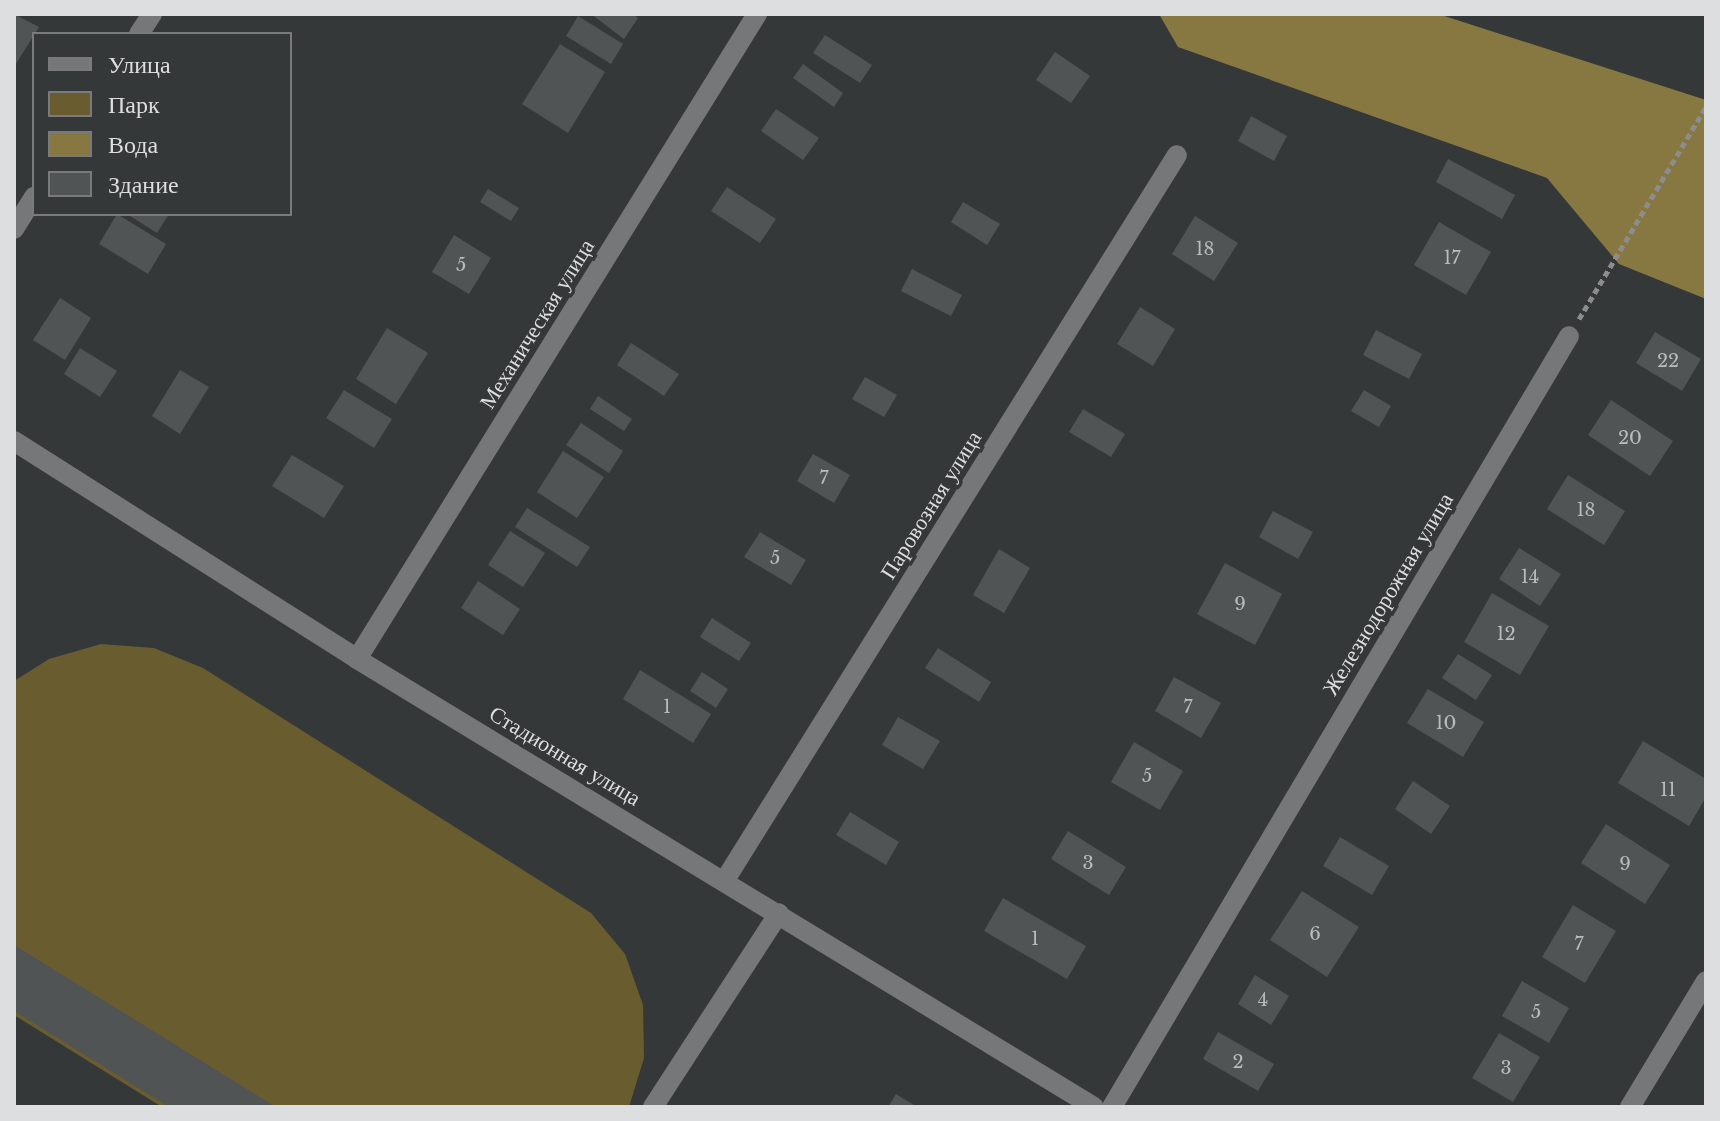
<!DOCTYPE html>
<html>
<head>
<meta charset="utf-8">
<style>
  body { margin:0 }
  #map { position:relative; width:1720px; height:1121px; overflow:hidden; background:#353839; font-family:"Libre Baskerville",serif }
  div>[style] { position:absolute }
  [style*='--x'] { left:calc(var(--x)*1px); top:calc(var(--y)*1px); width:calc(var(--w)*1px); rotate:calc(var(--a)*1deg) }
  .green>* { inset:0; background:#695c2e }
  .water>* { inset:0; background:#877842 }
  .building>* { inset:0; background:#505455 }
  .path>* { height:5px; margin-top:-2.5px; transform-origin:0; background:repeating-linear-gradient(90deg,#8b8d8e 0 6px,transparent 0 10px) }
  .minor>* { height:20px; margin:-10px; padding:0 10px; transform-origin:10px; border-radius:10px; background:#757778 }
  span { translate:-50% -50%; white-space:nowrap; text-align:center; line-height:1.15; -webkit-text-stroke:7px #353839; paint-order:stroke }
  .number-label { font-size:18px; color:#b9bcbc }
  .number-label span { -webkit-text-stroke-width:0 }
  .street-label { font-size:22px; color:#dcdedf }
  .frame { position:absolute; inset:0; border:16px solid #dcdedf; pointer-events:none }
  .legend { position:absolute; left:32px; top:32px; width:260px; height:184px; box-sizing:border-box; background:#353839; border:2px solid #787a7b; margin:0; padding:10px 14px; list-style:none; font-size:24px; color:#dcdedf }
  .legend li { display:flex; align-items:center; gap:16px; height:40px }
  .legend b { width:40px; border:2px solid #787a7b }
</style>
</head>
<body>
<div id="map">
  <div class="green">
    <div style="clip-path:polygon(101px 644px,154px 648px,203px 668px,591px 913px,625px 954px,643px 1005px,644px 1058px,629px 1107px,162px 1107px,14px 1015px,14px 681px,49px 659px)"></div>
  </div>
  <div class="water">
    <div style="clip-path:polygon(1159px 14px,1438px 14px,1706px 100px,1706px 299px,1619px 264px,1547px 178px,1178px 47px)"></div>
  </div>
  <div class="building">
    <div style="clip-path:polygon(14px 14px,39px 27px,14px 67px)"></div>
    <div style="clip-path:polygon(591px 14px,632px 14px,638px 18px,624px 39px)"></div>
    <div style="clip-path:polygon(578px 16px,623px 44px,611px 64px,566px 36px)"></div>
    <div style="clip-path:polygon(825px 35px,872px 65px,860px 83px,813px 53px)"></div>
    <div style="clip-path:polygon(560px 44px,605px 72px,568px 133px,522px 104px)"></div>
    <div style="clip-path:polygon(1055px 52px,1090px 76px,1071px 103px,1036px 80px)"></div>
    <div style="clip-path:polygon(803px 64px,843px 93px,834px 107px,793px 78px)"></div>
    <div style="clip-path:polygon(776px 109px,819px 138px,803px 160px,761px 131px)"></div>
    <div style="clip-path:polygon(1251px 116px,1287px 136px,1274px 161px,1238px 141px)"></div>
    <div style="clip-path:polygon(1448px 159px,1515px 195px,1502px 219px,1436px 182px)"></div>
    <div style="clip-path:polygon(727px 187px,776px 219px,760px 243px,711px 211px)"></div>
    <div style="clip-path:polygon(488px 189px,519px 208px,511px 221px,480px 202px)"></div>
    <div style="clip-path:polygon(963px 202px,1000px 224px,987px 245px,951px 222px)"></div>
    <div style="clip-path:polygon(117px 214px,166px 244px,148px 274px,99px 244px)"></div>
    <div style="clip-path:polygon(127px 214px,169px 214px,157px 233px)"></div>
    <div style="clip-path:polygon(1195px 216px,1238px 243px,1214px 281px,1172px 254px)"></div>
    <div style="clip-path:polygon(1439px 222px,1491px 252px,1466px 295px,1414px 265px)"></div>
    <div style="clip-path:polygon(454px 235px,491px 258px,469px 294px,432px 272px)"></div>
    <div style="clip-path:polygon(912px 269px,962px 295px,951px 316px,901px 291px)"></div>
    <div style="clip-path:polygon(60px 298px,91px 318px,65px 360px,33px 340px)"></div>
    <div style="clip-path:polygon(1140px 307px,1175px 329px,1153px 366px,1117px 344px)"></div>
    <div style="clip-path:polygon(387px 328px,428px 353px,396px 404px,356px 379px)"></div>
    <div style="clip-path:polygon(1376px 330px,1422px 354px,1409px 379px,1363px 355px)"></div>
    <div style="clip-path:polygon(1655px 332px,1701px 359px,1682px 391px,1636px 363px)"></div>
    <div style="clip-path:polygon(631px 343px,679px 374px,664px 396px,617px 365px)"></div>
    <div style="clip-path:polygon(80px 348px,117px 371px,100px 397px,64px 374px)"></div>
    <div style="clip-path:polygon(180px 370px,209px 387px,180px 434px,152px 416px)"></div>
    <div style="clip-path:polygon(865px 377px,897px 395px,884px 417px,852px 399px)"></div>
    <div style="clip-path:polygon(344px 390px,392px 419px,374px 448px,326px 418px)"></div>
    <div style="clip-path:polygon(1364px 390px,1391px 406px,1379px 427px,1351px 411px)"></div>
    <div style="clip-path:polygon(598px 396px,632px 419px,624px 431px,590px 409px)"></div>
    <div style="clip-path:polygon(1611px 400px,1673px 441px,1650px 476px,1588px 435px)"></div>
    <div style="clip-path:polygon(1083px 409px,1125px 434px,1111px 457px,1069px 432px)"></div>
    <div style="clip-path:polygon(581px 423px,623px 451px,609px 473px,566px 445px)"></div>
    <div style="clip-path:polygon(563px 451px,604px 477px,577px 518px,537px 492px)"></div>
    <div style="clip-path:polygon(813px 454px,850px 475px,834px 503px,797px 481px)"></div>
    <div style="clip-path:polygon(292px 455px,344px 486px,324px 518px,272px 486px)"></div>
    <div style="clip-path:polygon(1568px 475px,1625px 511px,1604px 545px,1547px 509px)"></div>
    <div style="clip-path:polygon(527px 508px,590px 547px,577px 567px,515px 527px)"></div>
    <div style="clip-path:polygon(1273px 511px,1313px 532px,1298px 559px,1259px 537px)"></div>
    <div style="clip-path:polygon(510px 531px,545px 553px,523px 587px,488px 565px)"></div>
    <div style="clip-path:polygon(760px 532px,806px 560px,791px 585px,744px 557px)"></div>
    <div style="clip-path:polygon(1519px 548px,1561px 574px,1540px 606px,1499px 579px)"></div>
    <div style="clip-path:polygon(999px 549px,1030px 568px,1004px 613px,973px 595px)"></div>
    <div style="clip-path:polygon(1225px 563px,1282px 594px,1255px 645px,1197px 614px)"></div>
    <div style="clip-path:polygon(478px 581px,520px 609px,503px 635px,461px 608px)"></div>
    <div style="clip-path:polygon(1492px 593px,1549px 626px,1520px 675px,1464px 642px)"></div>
    <div style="clip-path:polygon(712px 618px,751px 643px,739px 661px,700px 637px)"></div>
    <div style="clip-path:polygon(938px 648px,991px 682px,979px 702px,925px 668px)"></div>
    <div style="clip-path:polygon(1458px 654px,1492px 675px,1476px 700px,1442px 678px)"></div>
    <div style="clip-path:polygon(640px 670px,711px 714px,693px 743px,623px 699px)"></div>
    <div style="clip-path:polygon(702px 672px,728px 689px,716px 708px,690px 691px)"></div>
    <div style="clip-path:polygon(1174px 677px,1221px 703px,1201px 738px,1155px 711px)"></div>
    <div style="clip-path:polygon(1428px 689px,1484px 722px,1463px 757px,1407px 723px)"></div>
    <div style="clip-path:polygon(898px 717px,940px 741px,923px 769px,882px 745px)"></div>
    <div style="clip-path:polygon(1643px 741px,1706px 779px,1706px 797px,1689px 826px,1618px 783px)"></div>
    <div style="clip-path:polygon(1134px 742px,1183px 771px,1160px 810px,1111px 782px)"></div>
    <div style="clip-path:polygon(1413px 781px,1450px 806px,1431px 834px,1395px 809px)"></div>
    <div style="clip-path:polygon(850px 812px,899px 842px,886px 865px,836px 835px)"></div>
    <div style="clip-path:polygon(1606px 824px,1670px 865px,1645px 904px,1581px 863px)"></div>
    <div style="clip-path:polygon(1068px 831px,1126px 867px,1109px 895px,1051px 859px)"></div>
    <div style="clip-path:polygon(1340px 837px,1389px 866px,1372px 895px,1323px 866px)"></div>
    <div style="clip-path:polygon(1302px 891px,1359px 927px,1327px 977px,1270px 940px)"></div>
    <div style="clip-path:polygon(1003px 898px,1086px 946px,1067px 979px,984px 931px)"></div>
    <div style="clip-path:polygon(1573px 905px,1616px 931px,1585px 983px,1542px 957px)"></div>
    <div style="clip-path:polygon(14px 945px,276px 1107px,169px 1107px,14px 1011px)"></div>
    <div style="clip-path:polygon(1255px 975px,1289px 996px,1271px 1025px,1238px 1004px)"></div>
    <div style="clip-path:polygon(1522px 981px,1569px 1008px,1549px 1043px,1502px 1016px)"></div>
    <div style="clip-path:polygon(1218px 1032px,1274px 1064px,1258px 1091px,1203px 1059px)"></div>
    <div style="clip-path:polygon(1499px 1033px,1540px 1057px,1513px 1102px,1472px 1078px)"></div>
    <div style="clip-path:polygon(896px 1094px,917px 1107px,888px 1107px)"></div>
  </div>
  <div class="path">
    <div style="--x:1579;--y:319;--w:247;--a:-59.1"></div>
  </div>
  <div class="minor">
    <div style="--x:139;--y:34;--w:24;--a:-57"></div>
    <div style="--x:14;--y:229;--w:38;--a:-58"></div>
    <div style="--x:14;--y:441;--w:406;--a:32.4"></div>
    <div style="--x:357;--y:659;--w:862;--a:31.29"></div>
    <div style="--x:357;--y:659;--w:759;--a:-58.19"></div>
    <div style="--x:725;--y:880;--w:854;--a:-58.06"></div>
    <div style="--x:653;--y:1107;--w:231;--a:-57"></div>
    <div style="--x:1112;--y:1107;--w:896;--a:-59.34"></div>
    <div style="--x:1630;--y:1107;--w:147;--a:-58.9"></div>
  </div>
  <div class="number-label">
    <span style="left:1205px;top:249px">18</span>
    <span style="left:1452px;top:258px">17</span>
    <span style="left:461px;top:265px">5</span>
    <span style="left:1668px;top:361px">22</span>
    <span style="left:1630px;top:438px">20</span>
    <span style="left:824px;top:478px">7</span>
    <span style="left:1586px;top:510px">18</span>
    <span style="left:775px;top:558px">5</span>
    <span style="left:1530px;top:577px">14</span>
    <span style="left:1240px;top:604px">9</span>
    <span style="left:1506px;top:634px">12</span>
    <span style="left:667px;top:707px">1</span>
    <span style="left:1188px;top:707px">7</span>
    <span style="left:1446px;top:723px">10</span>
    <span style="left:1147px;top:776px">5</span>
    <span style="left:1668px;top:790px">11</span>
    <span style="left:1088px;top:863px">3</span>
    <span style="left:1625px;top:864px">9</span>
    <span style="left:1315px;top:934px">6</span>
    <span style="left:1035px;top:939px">1</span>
    <span style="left:1579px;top:944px">7</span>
    <span style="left:1263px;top:1000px">4</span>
    <span style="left:1536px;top:1012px">5</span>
    <span style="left:1238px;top:1062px">2</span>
    <span style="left:1506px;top:1068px">3</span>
  </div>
  <div class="street-label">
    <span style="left:537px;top:324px;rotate:-58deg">Механическая улица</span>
    <span style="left:931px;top:505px;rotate:-58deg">Паровозная улица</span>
    <span style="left:1388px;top:594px;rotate:-59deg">Железнодорожная улица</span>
    <span style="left:565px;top:756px;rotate:31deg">Стадионная улица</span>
  </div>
  <div class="frame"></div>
  <ul class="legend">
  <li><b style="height:10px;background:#757778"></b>Улица</li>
  <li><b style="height:22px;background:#695c2e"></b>Парк</li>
  <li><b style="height:22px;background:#877842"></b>Вода</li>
  <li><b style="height:22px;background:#505455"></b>Здание</li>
  </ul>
</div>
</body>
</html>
